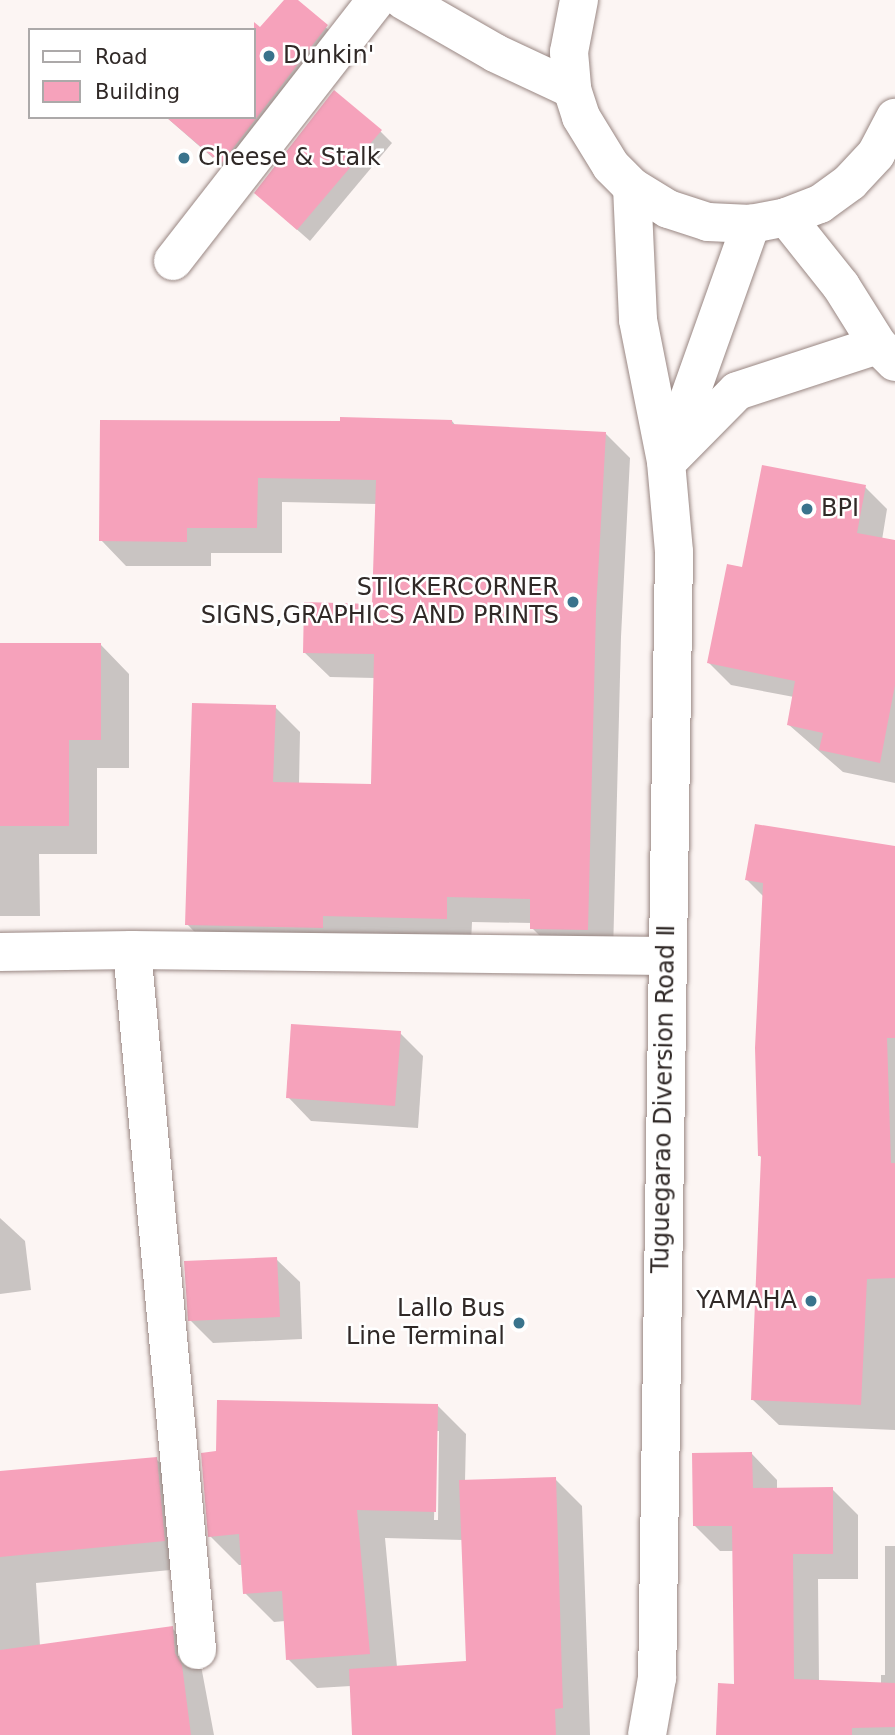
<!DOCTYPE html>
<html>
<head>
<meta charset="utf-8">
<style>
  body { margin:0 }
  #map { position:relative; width:895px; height:1735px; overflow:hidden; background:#fcf5f3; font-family:"DejaVu Sans",sans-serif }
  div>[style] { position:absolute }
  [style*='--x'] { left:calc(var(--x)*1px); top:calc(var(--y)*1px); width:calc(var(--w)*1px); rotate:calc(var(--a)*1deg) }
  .shadow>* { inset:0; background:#0003 }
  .building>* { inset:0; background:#f6a2bb }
  .roads { filter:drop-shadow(0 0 2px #998783) drop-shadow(0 0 2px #998783) }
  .minor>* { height:38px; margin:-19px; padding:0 19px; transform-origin:19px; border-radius:19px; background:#fff }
  .major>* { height:38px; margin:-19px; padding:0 19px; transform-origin:19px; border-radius:19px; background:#fff }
  .highway>* { height:38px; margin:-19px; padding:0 19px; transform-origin:19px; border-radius:19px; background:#fff }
  .dots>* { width:19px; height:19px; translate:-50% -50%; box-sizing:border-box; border:4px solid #fff; border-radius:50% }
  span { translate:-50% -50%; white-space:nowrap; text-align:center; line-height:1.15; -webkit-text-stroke:5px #fff; paint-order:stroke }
  .poi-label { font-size:24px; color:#302927 }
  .left { translate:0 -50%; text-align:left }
  .right { translate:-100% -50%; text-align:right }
  .street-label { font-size:24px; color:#302927 }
  .legend { position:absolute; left:28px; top:28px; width:228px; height:91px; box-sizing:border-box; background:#fff; border:2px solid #aca9a9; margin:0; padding:9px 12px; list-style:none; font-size:21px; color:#302927 }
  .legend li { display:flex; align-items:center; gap:14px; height:35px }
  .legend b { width:35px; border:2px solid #aca9a9 }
</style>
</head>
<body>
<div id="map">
  <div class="shadow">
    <div style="clip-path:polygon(287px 0,296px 0,343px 43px,237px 179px,166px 117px,254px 117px,254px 39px)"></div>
    <div style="clip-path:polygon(380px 131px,392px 143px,310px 241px,268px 204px)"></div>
    <div style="clip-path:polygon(102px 421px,452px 421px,456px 426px,605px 433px,630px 458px,621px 637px,613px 954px,557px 953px,532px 928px,532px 923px,472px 922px,471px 943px,212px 950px,187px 924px,275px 707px,300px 732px,299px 784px,372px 786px,375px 678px,330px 677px,304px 652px,374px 606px,377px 504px,282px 502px,282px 553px,211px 553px,211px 566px,126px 566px,101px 540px)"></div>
    <div style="clip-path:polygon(865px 487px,887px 509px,882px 540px,895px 542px,895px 783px,843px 772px,789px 725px,794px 697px,731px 685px,709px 663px,744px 569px)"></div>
    <div style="clip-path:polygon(0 645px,101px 645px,129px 674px,129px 768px,97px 768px,97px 854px,39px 854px,40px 916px,0 916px)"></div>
    <div style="clip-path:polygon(895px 848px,895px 1430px,779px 1425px,753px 1400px,763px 1159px,759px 1155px,764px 897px,747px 880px)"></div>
    <div style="clip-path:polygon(400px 1033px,423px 1056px,418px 1128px,311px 1121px,288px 1097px)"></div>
    <div style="clip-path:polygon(0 1218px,25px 1241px,31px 1290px,0 1294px)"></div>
    <div style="clip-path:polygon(276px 1259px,300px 1282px,302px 1339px,213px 1343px,190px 1320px)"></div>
    <div style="clip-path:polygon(evenodd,437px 1405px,466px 1434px,465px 1482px,555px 1479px,582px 1506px,590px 1735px,354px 1735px,351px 1686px,317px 1688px,288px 1659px,285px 1621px,274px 1622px,245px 1593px,243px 1565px,239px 1565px,210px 1536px,437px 1405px,436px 1431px,439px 1431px,438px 1520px,434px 1520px,436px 1431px,437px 1405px,385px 1538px,463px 1540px,468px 1662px,397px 1667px,385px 1538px)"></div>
    <div style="clip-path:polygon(752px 1454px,777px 1480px,777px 1489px,832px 1489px,858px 1515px,858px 1579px,818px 1579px,819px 1682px,881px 1684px,881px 1675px,885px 1675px,885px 1546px,895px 1546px,895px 1735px,718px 1735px,736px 1686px,734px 1551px,720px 1551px,694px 1525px)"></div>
    <div style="clip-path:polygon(156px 1459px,184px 1486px,191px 1568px,36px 1583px,40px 1646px,172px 1628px,199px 1655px,214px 1735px,0 1735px,0 1473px)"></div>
  </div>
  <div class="building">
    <div style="clip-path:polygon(284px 0,298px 0,328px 25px,221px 164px,166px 117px,254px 117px,254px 22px,260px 27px)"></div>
    <div style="clip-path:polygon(334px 90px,382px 130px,297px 230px,254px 193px)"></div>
    <div style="clip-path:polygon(340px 417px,452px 420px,452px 424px,606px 432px,596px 611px,588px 930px,530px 929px,530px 899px,447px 897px,447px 919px,323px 916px,323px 928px,185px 925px,192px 703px,276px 705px,273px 782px,371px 784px,374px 654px,303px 653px,304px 602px,372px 604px,376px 480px,258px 478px,257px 528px,187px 528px,187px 542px,99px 541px,100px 420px,340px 421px)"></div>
    <div style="clip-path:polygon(762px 465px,866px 485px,857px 533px,895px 540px,895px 685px,880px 763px,819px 750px,823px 733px,787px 725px,795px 681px,707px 663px,727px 564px,742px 567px)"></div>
    <div style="clip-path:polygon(0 643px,101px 643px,101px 740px,69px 740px,69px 826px,0 826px)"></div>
    <div style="clip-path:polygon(755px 824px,895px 846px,895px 1038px,887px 1038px,891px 1163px,895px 1163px,895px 1278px,867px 1279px,861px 1405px,751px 1400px,761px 1156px,758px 1156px,755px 1048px,763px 883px,745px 880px)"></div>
    <div style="clip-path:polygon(291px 1024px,401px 1031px,395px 1106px,286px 1098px)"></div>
    <div style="clip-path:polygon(277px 1257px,280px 1317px,188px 1321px,184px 1261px)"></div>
    <div style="clip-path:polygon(217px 1400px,438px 1404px,436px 1512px,357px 1510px,370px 1654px,286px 1660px,282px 1591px,243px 1594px,239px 1534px,208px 1537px,201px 1453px,216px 1451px)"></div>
    <div style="clip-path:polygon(752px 1452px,753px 1488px,833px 1487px,833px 1554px,793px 1554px,794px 1679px,895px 1683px,895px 1727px,852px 1728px,852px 1735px,716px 1735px,718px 1683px,734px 1684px,732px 1526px,693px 1526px,692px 1453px)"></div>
    <div style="clip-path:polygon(157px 1457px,165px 1541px,0 1557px,0 1471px)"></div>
    <div style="clip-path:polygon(556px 1477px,563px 1708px,555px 1709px,556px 1735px,352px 1735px,349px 1669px,466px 1661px,459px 1480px)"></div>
    <div style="clip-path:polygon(173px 1626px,175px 1653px,182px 1665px,191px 1735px,0 1735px,0 1650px)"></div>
  </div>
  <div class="roads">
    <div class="minor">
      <div style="--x:173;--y:261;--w:331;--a:-52.1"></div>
      <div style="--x:132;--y:950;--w:703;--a:84.69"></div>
      <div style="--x:0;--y:952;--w:132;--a:-0.9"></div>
      <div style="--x:132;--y:950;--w:534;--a:0.64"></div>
    </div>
    <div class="major">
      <div style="--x:786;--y:217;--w:88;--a:51.4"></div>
      <div style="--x:841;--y:286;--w:70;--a:57.9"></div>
      <div style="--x:878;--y:345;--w:24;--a:45"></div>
    </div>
    <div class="highway">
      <div style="--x:403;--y:0;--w:106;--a:29.9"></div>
      <div style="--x:495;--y:53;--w:85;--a:25.1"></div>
      <div style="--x:579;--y:0;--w:53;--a:100.9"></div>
      <div style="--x:569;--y:52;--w:37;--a:85"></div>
      <div style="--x:572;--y:89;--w:29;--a:72"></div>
      <div style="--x:581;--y:117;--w:57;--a:58.5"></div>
      <div style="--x:611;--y:166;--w:30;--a:45"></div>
      <div style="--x:632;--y:187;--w:42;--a:31.4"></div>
      <div style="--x:668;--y:209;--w:42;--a:18"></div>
      <div style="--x:708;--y:222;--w:43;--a:2.7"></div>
      <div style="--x:751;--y:224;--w:36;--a:-11"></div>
      <div style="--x:786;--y:217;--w:36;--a:-21"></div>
      <div style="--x:820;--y:204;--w:37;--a:-36"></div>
      <div style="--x:850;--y:182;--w:38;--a:-47"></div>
      <div style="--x:876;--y:154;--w:41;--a:-62.2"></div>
      <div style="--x:632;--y:187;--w:133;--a:87.4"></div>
      <div style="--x:638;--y:320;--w:145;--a:78.8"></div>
      <div style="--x:666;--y:462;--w:90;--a:84.9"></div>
      <div style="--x:674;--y:552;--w:1126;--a:90.86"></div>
      <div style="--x:657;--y:1678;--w:58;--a:100"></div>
      <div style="--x:673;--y:456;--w:91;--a:-45.4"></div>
      <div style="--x:737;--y:391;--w:148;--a:-18.1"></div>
      <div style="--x:667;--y:460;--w:251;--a:-70.4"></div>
    </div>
  </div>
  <div class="dots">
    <div style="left:269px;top:56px;background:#39738c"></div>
    <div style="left:184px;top:158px;background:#39738c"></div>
    <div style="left:807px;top:509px;background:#39738c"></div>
    <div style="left:573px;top:602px;background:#39738c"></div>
    <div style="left:811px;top:1301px;background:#39738c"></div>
    <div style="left:519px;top:1323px;background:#39738c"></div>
  </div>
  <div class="poi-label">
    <span class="left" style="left:283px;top:56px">Dunkin'</span>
    <span class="left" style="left:198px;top:158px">Cheese &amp; Stalk</span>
    <span class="left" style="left:821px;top:509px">BPI</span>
    <span class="right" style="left:559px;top:602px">STICKERCORNER<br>SIGNS,GRAPHICS AND PRINTS</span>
    <span class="right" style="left:797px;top:1301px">YAMAHA</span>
    <span class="right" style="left:505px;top:1323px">Lallo Bus<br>Line Terminal</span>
  </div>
  <div class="street-label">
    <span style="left:664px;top:1099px;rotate:-89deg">Tuguegarao Diversion Road Ⅱ</span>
  </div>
  <ul class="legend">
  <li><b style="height:9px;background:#fff"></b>Road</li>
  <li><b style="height:19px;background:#f6a2bb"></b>Building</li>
  </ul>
</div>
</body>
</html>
